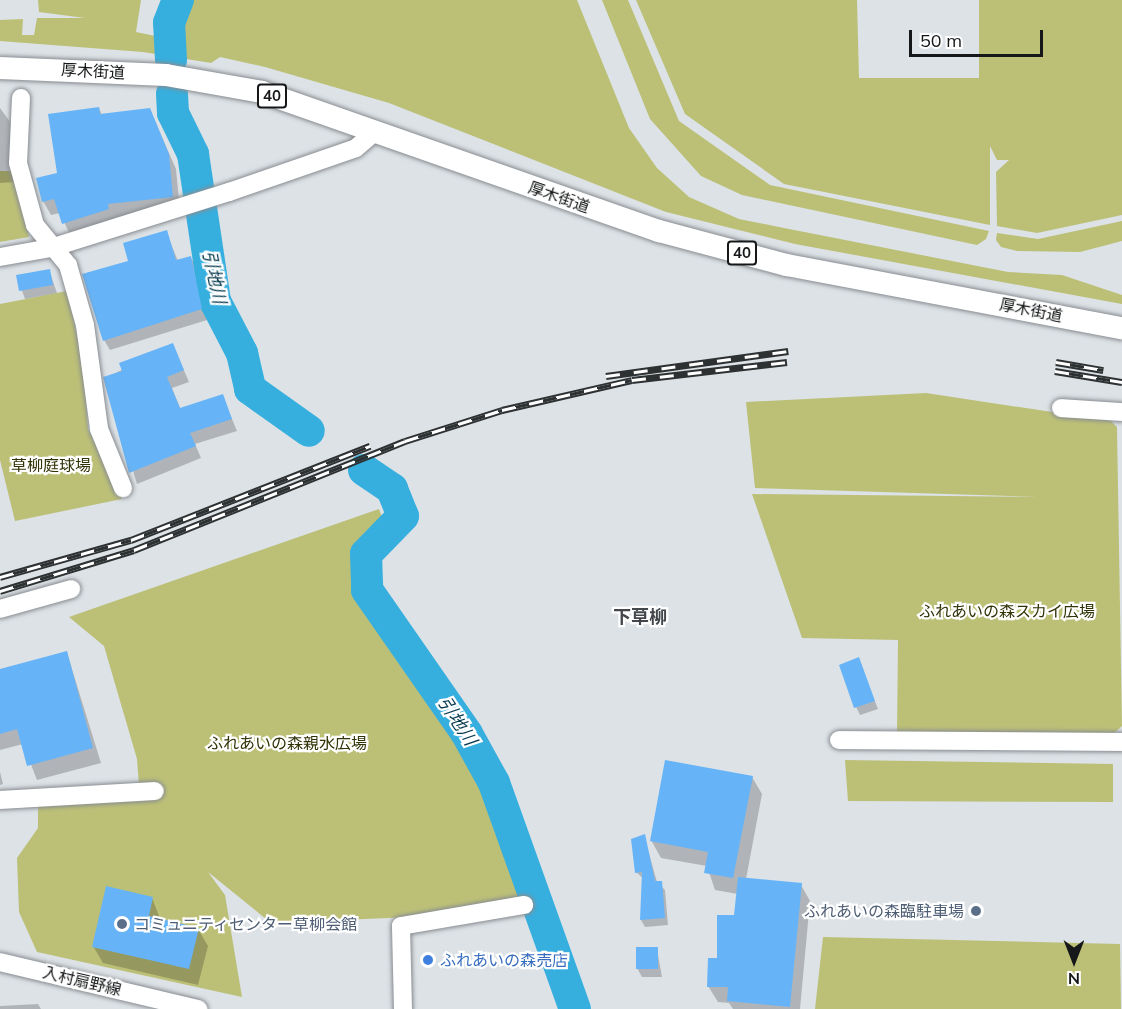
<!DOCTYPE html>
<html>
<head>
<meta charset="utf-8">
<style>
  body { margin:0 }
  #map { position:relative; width:1122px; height:1009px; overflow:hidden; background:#dce2e6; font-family:Mulish,"Noto Sans JP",sans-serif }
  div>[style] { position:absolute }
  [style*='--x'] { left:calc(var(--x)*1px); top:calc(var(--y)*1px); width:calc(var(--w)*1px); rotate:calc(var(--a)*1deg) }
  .green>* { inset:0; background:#bcc077 }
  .shadow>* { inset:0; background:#0003 }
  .river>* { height:32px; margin:-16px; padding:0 16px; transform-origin:16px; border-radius:16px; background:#36afdf }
  .building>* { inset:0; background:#66b4f7 }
  .roads { filter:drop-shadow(0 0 2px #888c91) drop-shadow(0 0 2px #888c91) }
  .minor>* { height:18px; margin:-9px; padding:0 9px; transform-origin:9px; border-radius:9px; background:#fff }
  .major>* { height:22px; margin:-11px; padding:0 11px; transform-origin:11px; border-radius:11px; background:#fff }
  .rail>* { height:7px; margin-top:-3.5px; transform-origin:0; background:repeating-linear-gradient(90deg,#fff 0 14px,#2e3132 0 28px); box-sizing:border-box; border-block:2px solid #2e3132 }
  .dots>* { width:16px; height:16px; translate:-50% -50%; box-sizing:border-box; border:3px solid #fff; border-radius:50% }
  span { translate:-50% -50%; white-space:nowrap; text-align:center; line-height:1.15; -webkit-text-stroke:4.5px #fff; paint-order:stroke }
  .shield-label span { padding:2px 4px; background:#fff; border:2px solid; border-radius:4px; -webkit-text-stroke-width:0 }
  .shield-label { font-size:15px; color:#151718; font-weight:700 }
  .street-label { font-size:16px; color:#151718 }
  .park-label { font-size:16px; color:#313206 }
  .service-label { font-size:16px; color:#4e5e75 }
  .right { translate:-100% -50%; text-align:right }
  .left { translate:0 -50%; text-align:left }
  .shop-label { font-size:16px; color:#366cbe }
  .water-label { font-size:18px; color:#063b4f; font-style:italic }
  .neighbourhood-label { font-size:18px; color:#43474b; font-weight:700 }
  .north { position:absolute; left:1044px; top:931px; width:60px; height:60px; -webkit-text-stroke:4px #fff; paint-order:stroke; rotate:180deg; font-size:16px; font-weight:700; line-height:24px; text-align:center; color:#151718 }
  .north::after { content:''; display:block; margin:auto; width:21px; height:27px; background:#151718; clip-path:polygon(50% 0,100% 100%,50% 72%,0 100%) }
  .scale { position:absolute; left:909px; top:30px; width:134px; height:27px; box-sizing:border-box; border:3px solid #151718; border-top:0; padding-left:8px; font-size:18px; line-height:21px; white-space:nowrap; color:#151718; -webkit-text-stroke:4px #fff; paint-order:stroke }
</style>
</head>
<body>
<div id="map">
  <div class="green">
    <div style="clip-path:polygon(38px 0,141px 0,136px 32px,165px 38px,184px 0,577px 0,629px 128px,657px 168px,689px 197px,739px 219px,779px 227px,1008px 272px,1062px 275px,1122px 295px,1122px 304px,795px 244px,666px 212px,389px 103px,265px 67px,220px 57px,211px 63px,143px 52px,0 41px,0 20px,23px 19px,22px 35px,34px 35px,37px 18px,85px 18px,39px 12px)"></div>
    <div style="clip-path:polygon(602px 0,628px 0,679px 121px,770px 185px,989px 231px,986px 239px,977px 245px,742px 195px,701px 176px,650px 119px)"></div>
    <div style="clip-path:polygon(636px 0,857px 0,859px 78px,979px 78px,979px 0,1122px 0,1122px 215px,1037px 233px,997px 226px,996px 172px,1009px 160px,997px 160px,990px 146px,990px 225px,784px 184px,685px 114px)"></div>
    <div style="clip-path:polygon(0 171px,15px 171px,29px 237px,0 242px)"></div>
    <div style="clip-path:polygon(1122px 221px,1122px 241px,1080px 252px,1017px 251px,1001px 247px,996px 240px,997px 233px,1038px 239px)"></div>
    <div style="clip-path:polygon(67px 291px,83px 362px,88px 429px,122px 499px,15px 521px,0 460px,0 304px)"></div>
    <div style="clip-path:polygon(926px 393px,1111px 421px,1117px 427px,1122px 726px,1110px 737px,897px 733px,898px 640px,802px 638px,752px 494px,1038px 497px,755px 488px,746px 402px)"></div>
    <div style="clip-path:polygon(379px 509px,384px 522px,375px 567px,381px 602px,475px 764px,524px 898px,412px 917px,271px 923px,208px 872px,225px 895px,242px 997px,37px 952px,19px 912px,17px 858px,38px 828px,38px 805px,139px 786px,137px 759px,104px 646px,69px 617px)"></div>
    <div style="clip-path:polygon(845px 760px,1113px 764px,1113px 802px,848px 801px)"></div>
    <div style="clip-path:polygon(823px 937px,1120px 944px,1121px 1009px,815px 1009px)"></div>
  </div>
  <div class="shadow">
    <div style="clip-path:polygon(0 108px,11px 123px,15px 182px,0 183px)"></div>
    <div style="clip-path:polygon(99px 108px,102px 115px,150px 110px,176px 169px,180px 211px,114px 218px,116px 223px,71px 237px,60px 213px,51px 215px,43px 201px)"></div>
    <div style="clip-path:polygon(166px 232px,178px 261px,191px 258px,197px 268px,207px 320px,110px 350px,104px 340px,130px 262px)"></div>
    <div style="clip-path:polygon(49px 270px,57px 293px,25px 299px,17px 277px)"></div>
    <div style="clip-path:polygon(173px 345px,189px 382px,172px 388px,181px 410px,222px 395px,237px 431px,195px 444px,201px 458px,137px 484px,105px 378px)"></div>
    <div style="clip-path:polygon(67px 653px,101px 763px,37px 780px,23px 744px,0 750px,0 671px)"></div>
    <div style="clip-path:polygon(858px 659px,878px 709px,860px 715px,856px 707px)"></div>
    <div style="clip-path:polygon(0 772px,3px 784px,0 785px)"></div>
    <div style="clip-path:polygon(752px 777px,762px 794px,746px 879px,801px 885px,810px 901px,800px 1009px,733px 1009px,729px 1003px,718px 1002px,708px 986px,736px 917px,738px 894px,715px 890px,707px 866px,661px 858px,651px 840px)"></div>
    <div style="clip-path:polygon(644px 836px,657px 882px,665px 890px,668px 925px,645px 927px,641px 920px,644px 879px,637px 873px)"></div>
    <div style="clip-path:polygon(152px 898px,161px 921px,198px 929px,208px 946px,198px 985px,103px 963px,93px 946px)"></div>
    <div style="clip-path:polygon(657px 949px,662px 977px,642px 977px,637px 968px)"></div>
    <div style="clip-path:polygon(38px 1004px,41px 1009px,0 1009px,0 1006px)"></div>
  </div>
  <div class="river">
    <div style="--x:171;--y:60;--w:37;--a:-93"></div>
    <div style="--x:169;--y:23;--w:25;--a:-69"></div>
    <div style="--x:172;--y:94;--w:19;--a:87"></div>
    <div style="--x:173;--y:113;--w:46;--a:64"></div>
    <div style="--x:193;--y:154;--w:149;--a:81.5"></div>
    <div style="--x:215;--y:301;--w:59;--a:62.6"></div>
    <div style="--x:242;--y:353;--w:37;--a:77"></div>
    <div style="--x:250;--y:389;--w:72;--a:35.4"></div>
    <div style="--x:364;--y:470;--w:34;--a:34"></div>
    <div style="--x:392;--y:489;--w:29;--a:68"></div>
    <div style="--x:403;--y:516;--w:53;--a:134.2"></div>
    <div style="--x:366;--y:554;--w:36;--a:88"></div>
    <div style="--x:367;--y:590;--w:175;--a:55.2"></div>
    <div style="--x:467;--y:734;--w:56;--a:61.1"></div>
    <div style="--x:494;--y:783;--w:240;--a:70.3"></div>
  </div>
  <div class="building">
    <div style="clip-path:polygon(99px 107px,100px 114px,150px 108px,169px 154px,173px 197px,108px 204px,109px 209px,62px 224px,54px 199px,42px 202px,36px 178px,57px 173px,48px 114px)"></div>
    <div style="clip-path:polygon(167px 230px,176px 260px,191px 256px,202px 309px,103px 341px,82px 274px,128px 261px,123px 243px)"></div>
    <div style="clip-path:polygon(50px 269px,53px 285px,19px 291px,16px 275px)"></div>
    <div style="clip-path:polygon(173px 343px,184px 370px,167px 377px,180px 408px,223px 394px,232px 419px,190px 433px,196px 446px,129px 473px,103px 377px,122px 371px,119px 363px)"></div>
    <div style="clip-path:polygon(67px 651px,93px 748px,27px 766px,17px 729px,0 734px,0 669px)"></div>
    <div style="clip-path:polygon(859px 657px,875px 701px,854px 708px,839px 665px)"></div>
    <div style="clip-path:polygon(665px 760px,753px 776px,733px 878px,704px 873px,708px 852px,650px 841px)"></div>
    <div style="clip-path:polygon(645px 834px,655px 881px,662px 881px,665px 918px,640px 920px,642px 872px,635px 873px,631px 839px)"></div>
    <div style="clip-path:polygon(738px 877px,802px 883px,790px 1007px,727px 1001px,728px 987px,707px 987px,708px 958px,717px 958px,717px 915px,734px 915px)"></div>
    <div style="clip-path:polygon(106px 886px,153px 897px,149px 916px,199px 928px,189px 969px,92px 947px)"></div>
    <div style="clip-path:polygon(636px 947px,658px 947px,658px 969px,636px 969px)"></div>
  </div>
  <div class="roads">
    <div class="minor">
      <div style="--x:21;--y:98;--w:65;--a:92.6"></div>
      <div style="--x:18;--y:163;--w:64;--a:74.7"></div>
      <div style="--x:35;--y:225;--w:52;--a:50.5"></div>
      <div style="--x:68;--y:265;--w:62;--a:74.2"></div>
      <div style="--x:85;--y:325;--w:105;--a:82.3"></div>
      <div style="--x:99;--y:429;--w:64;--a:67.9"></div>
      <div style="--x:0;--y:257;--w:52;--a:-10"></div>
      <div style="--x:51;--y:248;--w:187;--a:-17.5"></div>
      <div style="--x:229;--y:192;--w:134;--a:-19.1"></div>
      <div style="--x:356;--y:148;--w:23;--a:-41"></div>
      <div style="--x:1061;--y:408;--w:61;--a:3.8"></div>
      <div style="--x:0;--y:609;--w:74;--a:-15.7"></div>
      <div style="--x:839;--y:740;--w:283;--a:0.4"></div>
      <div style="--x:0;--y:800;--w:155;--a:-3.3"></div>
      <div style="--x:0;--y:962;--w:204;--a:13.4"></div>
      <div style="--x:403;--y:1009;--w:83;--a:-91.4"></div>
      <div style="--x:401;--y:926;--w:125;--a:-9.7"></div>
    </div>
    <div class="major">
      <div style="--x:0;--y:68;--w:166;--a:2.4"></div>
      <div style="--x:166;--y:75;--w:97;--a:10"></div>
      <div style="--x:262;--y:92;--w:421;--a:19.3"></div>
      <div style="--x:659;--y:231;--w:132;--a:14.9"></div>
      <div style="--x:787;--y:265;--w:341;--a:10.7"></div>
    </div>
  </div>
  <div class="rail">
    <div style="--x:1056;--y:362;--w:48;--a:9.7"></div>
    <div style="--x:1055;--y:371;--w:68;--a:9.3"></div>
    <div style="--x:606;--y:376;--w:184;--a:-7.8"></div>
    <div style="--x:0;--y:577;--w:136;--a:-15.8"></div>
    <div style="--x:131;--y:540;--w:257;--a:-21.5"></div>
    <div style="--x:0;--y:591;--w:140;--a:-17"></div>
    <div style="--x:134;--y:550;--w:292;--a:-21.9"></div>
    <div style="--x:405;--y:441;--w:102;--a:-17.7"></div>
    <div style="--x:502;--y:410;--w:133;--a:-13"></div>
    <div style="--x:632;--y:380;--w:156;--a:-6.6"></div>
  </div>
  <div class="dots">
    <div style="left:976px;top:911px;background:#5c6f8a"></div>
    <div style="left:122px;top:924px;background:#5c6f8a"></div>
    <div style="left:428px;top:960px;background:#3f7fe0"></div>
  </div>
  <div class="shield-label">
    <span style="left:272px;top:96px">40</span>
    <span style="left:742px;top:253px">40</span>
  </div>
  <div class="street-label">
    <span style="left:93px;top:71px;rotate:3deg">厚木街道</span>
    <span style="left:559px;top:197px;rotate:19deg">厚木街道</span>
    <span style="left:1031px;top:310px;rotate:11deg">厚木街道</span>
    <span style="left:82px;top:981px;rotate:13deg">入村扇野線</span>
  </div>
  <div class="park-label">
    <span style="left:51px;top:465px">草柳庭球場</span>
    <span style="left:1007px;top:611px">ふれあいの森スカイ広場</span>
    <span style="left:287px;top:743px">ふれあいの森親水広場</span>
  </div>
  <div class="service-label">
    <span class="right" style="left:964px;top:911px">ふれあいの森臨駐車場</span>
    <span class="left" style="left:134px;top:924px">コミュニティセンター草柳会館</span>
  </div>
  <div class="shop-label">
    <span class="left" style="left:440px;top:960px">ふれあいの森売店</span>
  </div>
  <div class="water-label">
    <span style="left:214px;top:277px;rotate:78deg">引地川</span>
    <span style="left:457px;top:721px;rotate:57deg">引地川</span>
  </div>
  <div class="neighbourhood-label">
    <span style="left:640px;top:617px">下草柳</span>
  </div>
  <div class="north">N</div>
  <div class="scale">50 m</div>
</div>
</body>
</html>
